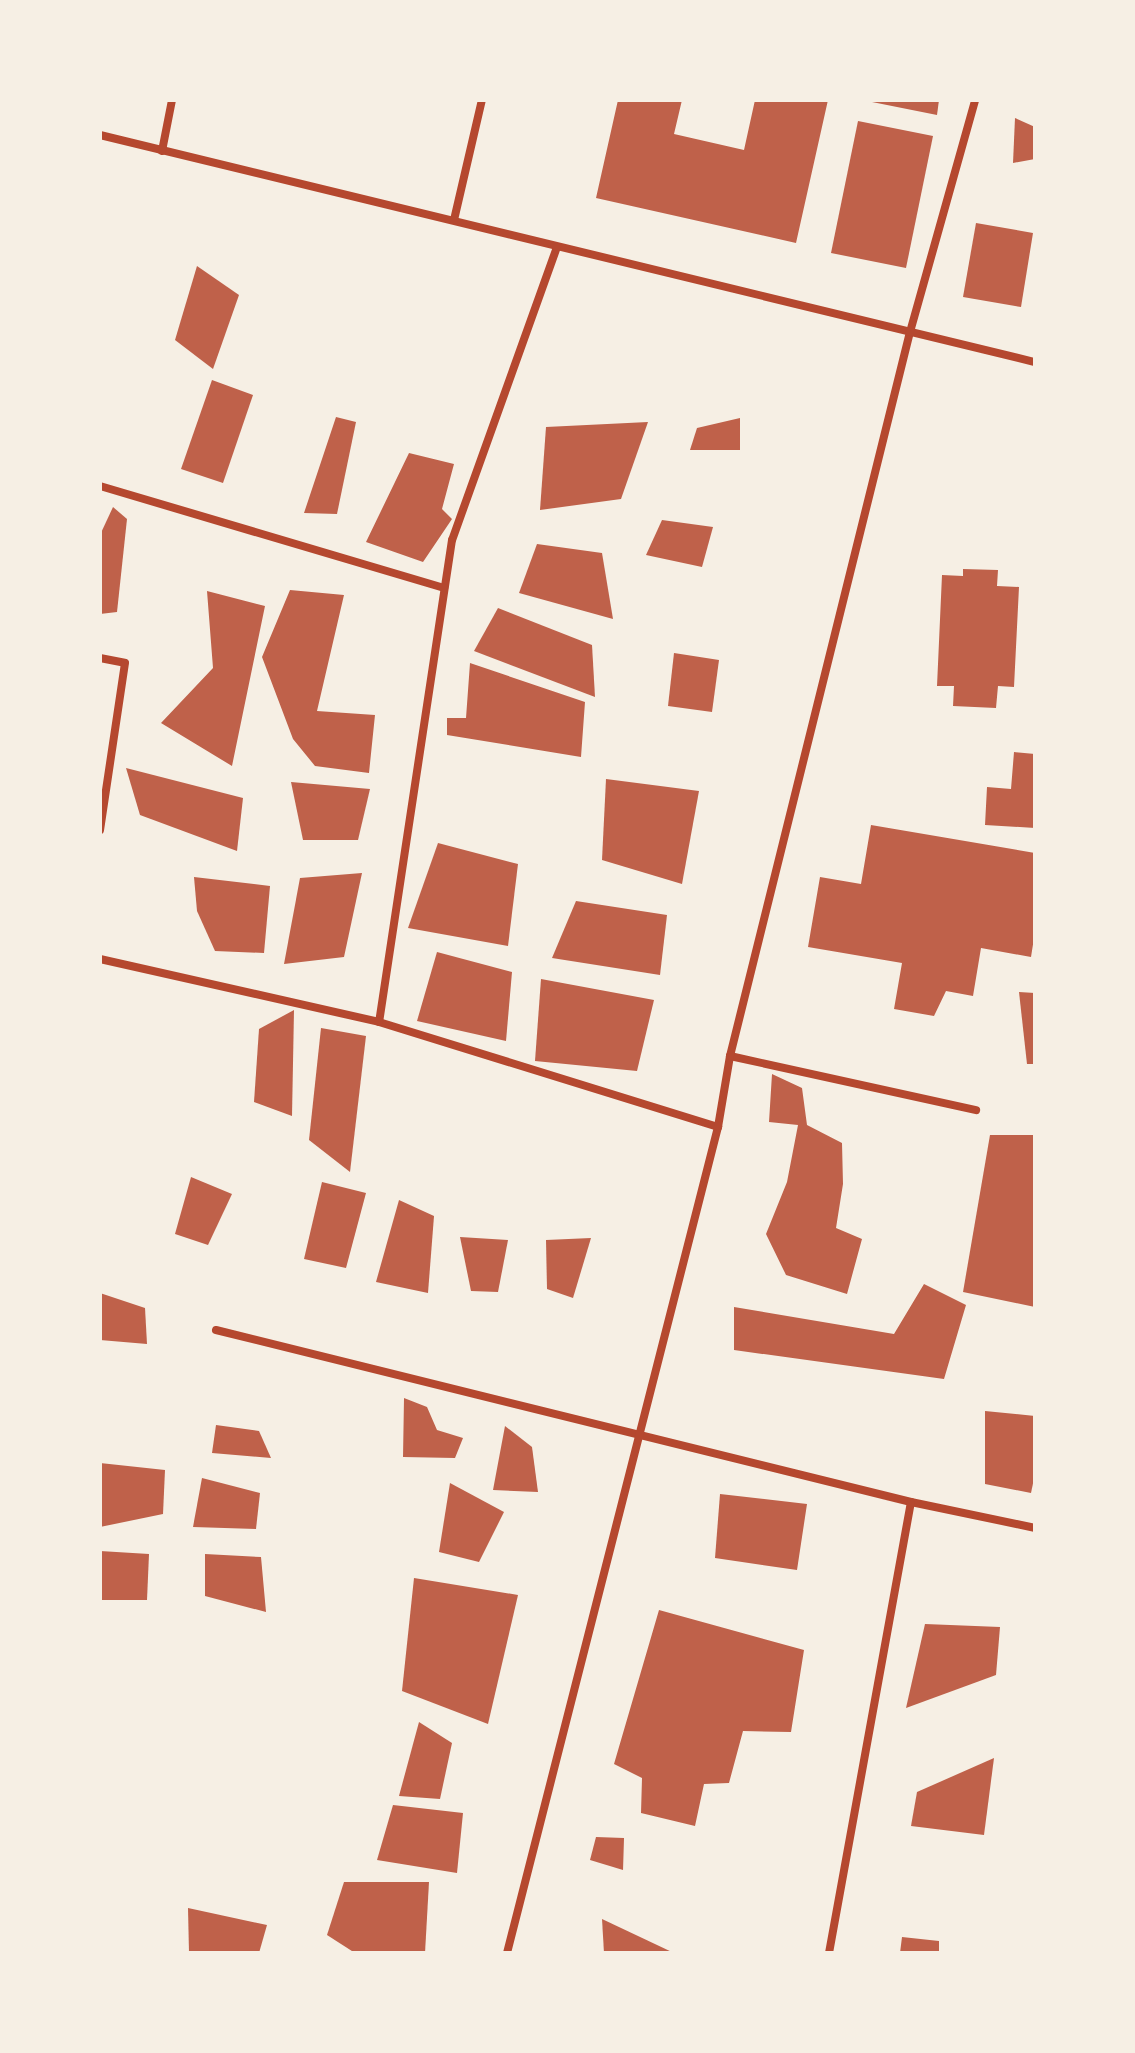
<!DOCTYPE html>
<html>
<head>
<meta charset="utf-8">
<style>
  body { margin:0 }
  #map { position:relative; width:1135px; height:2053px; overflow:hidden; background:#f6efe4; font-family:"Asap Condensed",sans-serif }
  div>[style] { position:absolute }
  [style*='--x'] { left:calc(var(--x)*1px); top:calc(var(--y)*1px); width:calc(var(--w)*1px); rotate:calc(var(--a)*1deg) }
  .building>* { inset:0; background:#bf614a }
  .minor>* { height:8px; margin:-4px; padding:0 4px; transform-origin:4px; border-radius:4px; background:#b5482f }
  span { translate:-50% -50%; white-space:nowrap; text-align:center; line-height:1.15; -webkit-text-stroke:6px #f6efe4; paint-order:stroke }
  .frame { position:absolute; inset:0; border:102px solid #f6efe4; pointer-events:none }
</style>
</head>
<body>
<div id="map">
  <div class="building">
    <div style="clip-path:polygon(618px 100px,682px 100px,674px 134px,744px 150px,755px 100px,828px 100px,796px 243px,596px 198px)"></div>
    <div style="clip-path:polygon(862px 100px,939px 100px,937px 115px)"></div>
    <div style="clip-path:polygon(1015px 118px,1035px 127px,1035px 159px,1013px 163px)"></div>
    <div style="clip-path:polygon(858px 121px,933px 136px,906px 268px,831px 253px)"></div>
    <div style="clip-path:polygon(976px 223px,1033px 233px,1021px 307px,963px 297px)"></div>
    <div style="clip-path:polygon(197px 266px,239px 295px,213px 369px,175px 340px)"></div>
    <div style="clip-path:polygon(212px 380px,253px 395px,223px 483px,181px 469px)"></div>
    <div style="clip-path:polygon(336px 417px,356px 422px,337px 514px,304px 513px)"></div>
    <div style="clip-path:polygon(740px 418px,740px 450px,690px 450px,697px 428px)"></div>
    <div style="clip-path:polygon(648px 422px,621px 499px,540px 510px,546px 427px)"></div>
    <div style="clip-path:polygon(409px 453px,454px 464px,442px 509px,452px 519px,423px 562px,366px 542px)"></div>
    <div style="clip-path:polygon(113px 507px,127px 519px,117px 612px,100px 614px,100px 535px)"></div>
    <div style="clip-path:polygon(662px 520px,713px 527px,702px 567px,646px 555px)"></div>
    <div style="clip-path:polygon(537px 544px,602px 553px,613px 619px,519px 593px)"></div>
    <div style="clip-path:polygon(963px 569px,998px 570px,997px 586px,1019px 587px,1014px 687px,998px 686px,996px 708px,953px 706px,954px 686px,937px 686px,942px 575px,963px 576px)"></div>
    <div style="clip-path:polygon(290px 590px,344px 595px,317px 711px,375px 715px,369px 773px,315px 766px,293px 739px,262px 657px)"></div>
    <div style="clip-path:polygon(207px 591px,265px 606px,232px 766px,161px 723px,213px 668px)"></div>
    <div style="clip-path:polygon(498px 608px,592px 645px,595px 697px,474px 651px)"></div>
    <div style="clip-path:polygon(674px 653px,719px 660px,712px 712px,668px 706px)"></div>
    <div style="clip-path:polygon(470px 663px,585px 702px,581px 757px,447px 735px,447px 718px,466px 718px)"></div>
    <div style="clip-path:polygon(1014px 752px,1035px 754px,1035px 828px,985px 825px,987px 787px,1011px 789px)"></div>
    <div style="clip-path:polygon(126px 768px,243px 798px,237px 851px,140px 815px)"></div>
    <div style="clip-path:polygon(606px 779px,699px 791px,682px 884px,602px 860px)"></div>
    <div style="clip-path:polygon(291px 782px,370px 789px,358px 840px,303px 840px)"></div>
    <div style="clip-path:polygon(871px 825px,1035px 853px,1035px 932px,1031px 957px,981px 948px,973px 996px,946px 991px,934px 1016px,894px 1009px,902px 963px,808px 947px,820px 877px,861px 884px)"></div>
    <div style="clip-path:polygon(438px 843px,518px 864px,508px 946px,408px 928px)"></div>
    <div style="clip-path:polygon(362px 873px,344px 957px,284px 964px,300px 878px)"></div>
    <div style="clip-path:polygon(194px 877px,270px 886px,264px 953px,215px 951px,197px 911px)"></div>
    <div style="clip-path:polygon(576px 901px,667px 915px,660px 975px,552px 958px)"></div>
    <div style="clip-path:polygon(437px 952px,512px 972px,506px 1041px,417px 1021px)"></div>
    <div style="clip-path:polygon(541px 979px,654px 1000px,637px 1071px,535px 1061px)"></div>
    <div style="clip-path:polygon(1019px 992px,1035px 993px,1035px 1064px,1027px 1064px)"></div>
    <div style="clip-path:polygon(294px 1010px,292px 1116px,254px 1102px,259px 1029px)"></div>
    <div style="clip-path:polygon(321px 1028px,366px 1036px,350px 1172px,309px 1140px)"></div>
    <div style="clip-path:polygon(772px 1074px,802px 1088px,807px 1125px,842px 1143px,843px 1184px,836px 1228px,862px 1239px,847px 1294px,786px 1275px,766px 1234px,787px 1182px,798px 1125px,769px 1122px)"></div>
    <div style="clip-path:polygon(990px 1135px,1033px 1135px,1035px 1307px,963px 1292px)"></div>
    <div style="clip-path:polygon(191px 1177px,232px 1194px,208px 1245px,175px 1234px)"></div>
    <div style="clip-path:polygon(322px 1182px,366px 1193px,346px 1268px,304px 1259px)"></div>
    <div style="clip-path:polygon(399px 1200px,434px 1216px,428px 1293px,376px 1282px)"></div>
    <div style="clip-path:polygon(460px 1237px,508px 1240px,498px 1292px,471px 1291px)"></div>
    <div style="clip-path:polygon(591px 1238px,573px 1298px,547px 1289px,546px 1240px)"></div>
    <div style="clip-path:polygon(924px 1284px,966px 1305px,944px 1379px,734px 1350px,734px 1307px,894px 1334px)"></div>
    <div style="clip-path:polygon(100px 1293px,145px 1308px,147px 1344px,100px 1340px)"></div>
    <div style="clip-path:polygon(404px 1398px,427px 1407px,437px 1430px,463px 1438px,455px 1458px,403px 1457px)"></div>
    <div style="clip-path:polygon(985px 1411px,1035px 1416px,1035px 1474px,1031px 1493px,985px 1484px)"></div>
    <div style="clip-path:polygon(216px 1425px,259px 1431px,271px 1458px,212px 1453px)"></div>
    <div style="clip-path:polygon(505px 1426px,532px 1447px,538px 1492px,493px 1490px)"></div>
    <div style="clip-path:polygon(100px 1463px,165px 1470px,163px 1514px,100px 1527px)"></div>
    <div style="clip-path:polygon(202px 1478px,260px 1493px,256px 1529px,193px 1527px)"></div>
    <div style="clip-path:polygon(450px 1483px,504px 1512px,479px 1562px,439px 1552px)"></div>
    <div style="clip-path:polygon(720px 1494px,807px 1504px,797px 1570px,715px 1558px)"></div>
    <div style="clip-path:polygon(100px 1551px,149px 1554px,147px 1600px,100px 1600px)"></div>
    <div style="clip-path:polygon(205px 1554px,261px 1557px,266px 1612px,205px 1596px)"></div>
    <div style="clip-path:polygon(414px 1578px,518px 1595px,488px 1724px,402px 1691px)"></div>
    <div style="clip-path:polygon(659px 1610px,804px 1650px,791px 1732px,743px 1731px,729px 1783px,704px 1784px,695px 1826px,641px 1813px,642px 1778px,614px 1764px)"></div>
    <div style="clip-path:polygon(925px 1624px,1000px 1627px,996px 1675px,906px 1708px)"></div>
    <div style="clip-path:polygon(419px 1722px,452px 1743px,440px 1799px,399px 1796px)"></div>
    <div style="clip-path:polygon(994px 1758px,984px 1835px,911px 1826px,917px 1792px)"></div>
    <div style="clip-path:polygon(393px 1805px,463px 1813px,457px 1873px,377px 1860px)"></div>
    <div style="clip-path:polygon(596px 1837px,624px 1838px,623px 1870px,590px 1860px)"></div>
    <div style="clip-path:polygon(344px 1882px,429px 1882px,425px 1953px,355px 1953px,327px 1935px)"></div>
    <div style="clip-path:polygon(188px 1908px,267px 1925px,259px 1953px,189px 1953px)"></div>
    <div style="clip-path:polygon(602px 1919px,674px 1953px,604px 1953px)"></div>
    <div style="clip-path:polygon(902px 1937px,939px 1941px,939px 1953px,900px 1953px)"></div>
  </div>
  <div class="minor">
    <div style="--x:100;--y:135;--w:962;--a:13.65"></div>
    <div style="--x:162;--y:151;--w:52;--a:-78.9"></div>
    <div style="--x:454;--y:220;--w:123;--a:-76.9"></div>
    <div style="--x:557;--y:247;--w:311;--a:109.7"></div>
    <div style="--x:452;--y:540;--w:487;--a:98.6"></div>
    <div style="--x:379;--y:1022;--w:355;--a:17.2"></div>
    <div style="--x:100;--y:486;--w:359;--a:16.5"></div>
    <div style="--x:100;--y:658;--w:25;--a:11"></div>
    <div style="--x:125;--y:663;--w:169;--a:98.5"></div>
    <div style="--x:100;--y:959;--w:286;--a:12.7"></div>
    <div style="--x:730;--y:1056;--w:252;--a:12.4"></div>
    <div style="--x:216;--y:1330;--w:716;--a:13.9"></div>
    <div style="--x:911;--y:1502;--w:127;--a:11.8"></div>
    <div style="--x:507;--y:1953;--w:853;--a:-75.67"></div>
    <div style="--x:718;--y:1127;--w:72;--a:-80.4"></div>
    <div style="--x:730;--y:1056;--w:746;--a:-76.04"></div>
    <div style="--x:910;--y:332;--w:241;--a:-74.3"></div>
    <div style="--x:829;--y:1953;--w:458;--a:-79.7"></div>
  </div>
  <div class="frame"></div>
</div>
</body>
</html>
